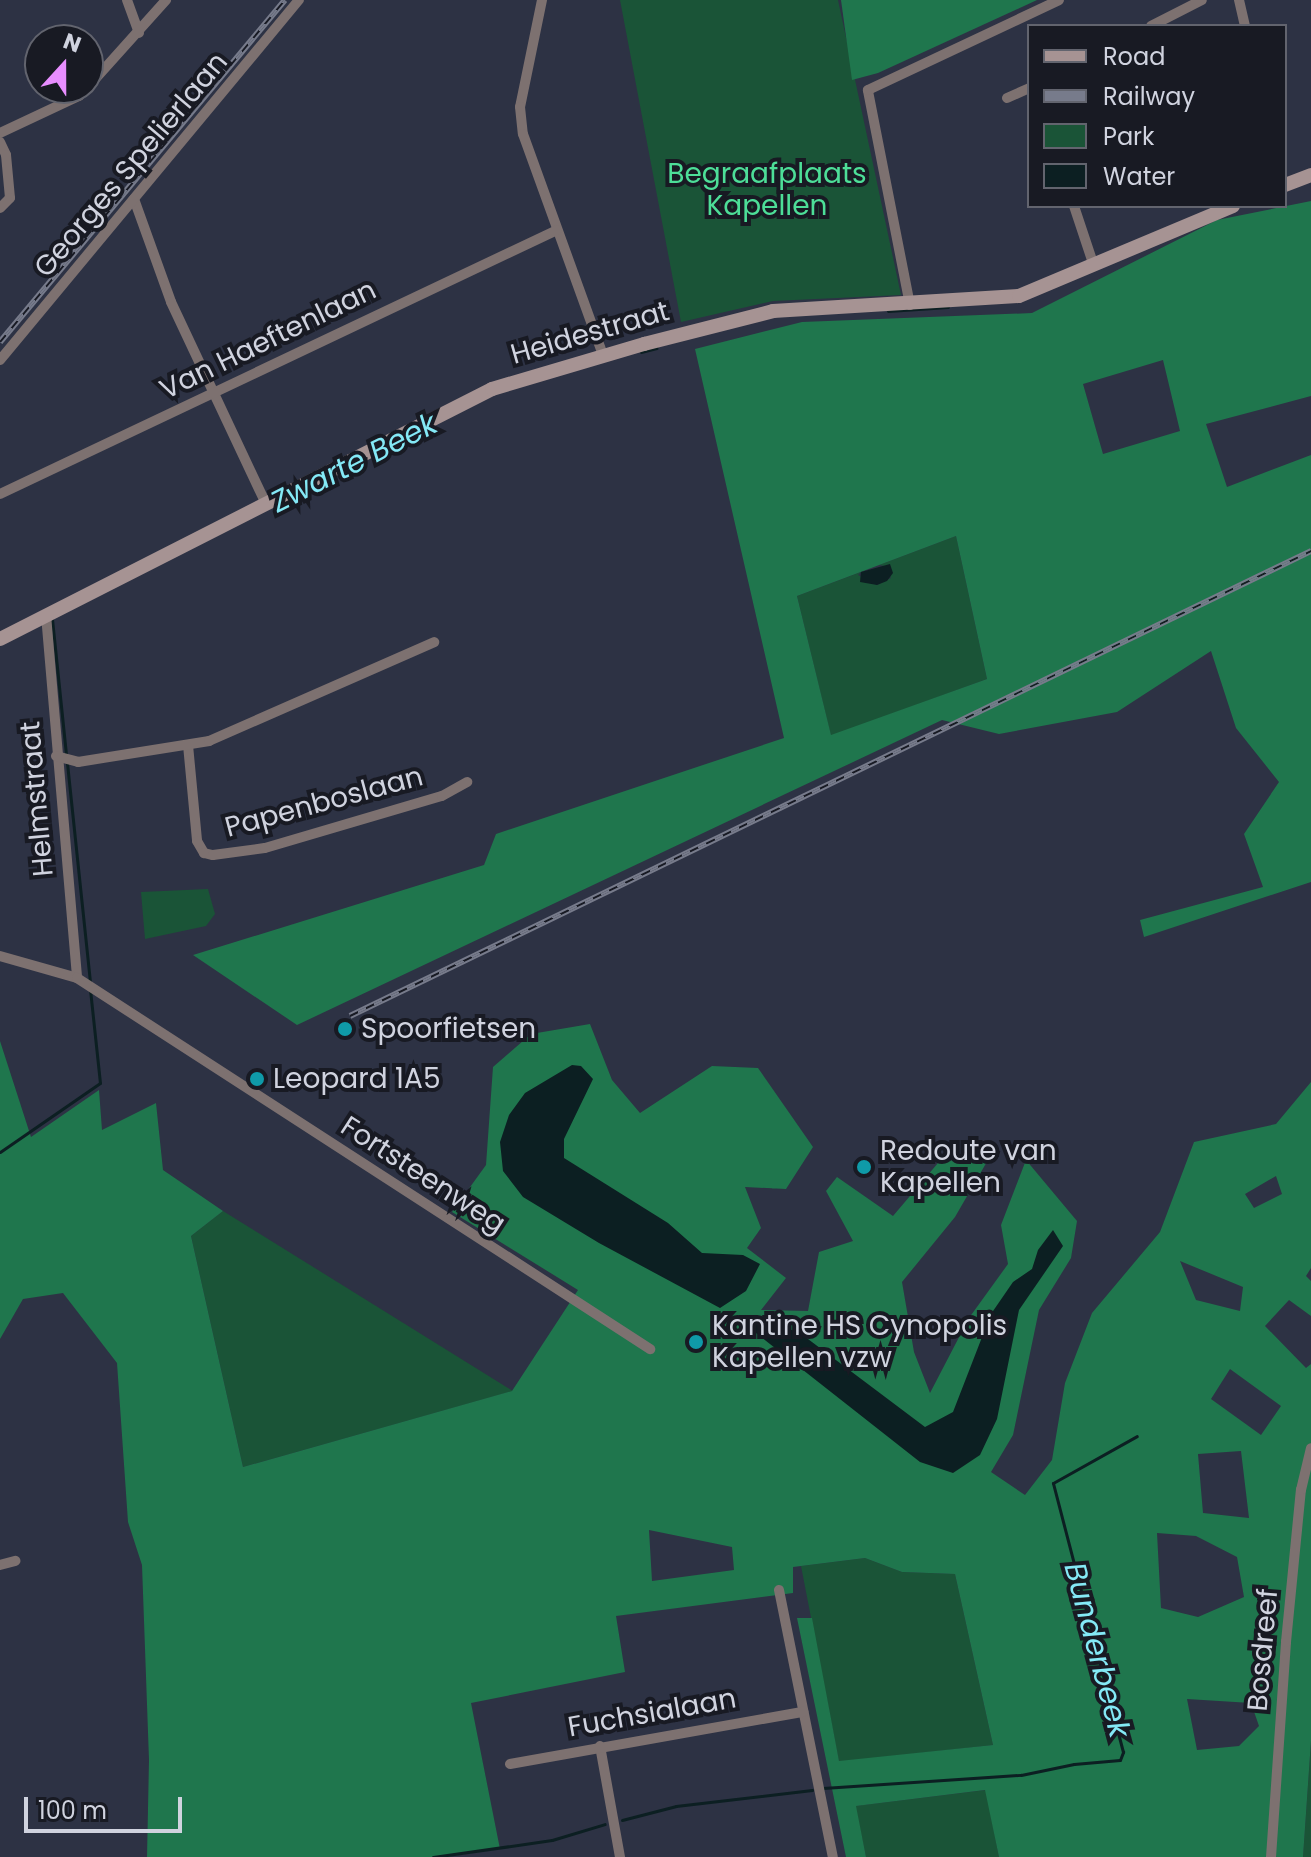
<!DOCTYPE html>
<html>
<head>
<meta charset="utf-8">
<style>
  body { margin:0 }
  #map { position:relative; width:1311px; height:1857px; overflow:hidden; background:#2d3244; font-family:Poppins,sans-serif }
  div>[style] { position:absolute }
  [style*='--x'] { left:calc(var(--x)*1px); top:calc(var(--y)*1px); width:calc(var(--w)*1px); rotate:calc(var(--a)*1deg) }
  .green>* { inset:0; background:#1a5437 }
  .forest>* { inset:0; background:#1f764d }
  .water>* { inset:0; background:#0c1f22 }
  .stream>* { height:3px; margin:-1.5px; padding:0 1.5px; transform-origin:1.5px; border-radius:1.5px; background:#0c1f22 }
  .street>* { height:10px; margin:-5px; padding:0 5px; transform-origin:5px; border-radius:5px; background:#7d7170 }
  .secondary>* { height:14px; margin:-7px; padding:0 7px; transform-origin:7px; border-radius:7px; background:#a69393 }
  .rail>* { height:6px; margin-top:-3px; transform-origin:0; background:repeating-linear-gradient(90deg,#181a23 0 9px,#777b8b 0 18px); box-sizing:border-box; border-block:2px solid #777b8b }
  .dots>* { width:22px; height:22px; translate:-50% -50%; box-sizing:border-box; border:4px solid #181a23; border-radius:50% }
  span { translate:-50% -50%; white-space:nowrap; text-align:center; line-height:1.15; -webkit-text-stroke:8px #181a23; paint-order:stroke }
  .street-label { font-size:28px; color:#d0d3df }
  .park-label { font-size:28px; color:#4dde98 }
  .poi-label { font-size:28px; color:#d0d3df }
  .left { translate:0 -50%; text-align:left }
  .water-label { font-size:30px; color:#84e9f6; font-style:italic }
  .legend { position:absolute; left:1027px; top:24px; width:260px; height:184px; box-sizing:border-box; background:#181a23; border:2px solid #62646e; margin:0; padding:10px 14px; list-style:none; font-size:24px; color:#d0d3df }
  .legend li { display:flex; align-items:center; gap:16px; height:40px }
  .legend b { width:40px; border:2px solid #62646e }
  .north { position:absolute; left:24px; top:24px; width:80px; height:80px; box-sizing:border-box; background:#181a23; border:2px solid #62646e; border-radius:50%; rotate:21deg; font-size:22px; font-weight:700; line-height:32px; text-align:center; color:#d0d3df }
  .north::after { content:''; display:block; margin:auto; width:28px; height:36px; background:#e88eff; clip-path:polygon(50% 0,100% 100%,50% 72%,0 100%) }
  .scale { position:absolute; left:24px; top:1797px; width:158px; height:36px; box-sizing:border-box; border:4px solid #d0d3df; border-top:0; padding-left:10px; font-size:24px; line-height:28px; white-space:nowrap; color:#d0d3df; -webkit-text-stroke:6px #181a23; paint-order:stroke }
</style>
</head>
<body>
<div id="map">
  <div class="green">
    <div style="clip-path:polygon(620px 0,838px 0,901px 295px,773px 301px,681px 322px)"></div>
    <div style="clip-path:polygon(956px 536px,987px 679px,831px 736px,797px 596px,861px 572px,858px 575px,877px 585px,891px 578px,885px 566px,879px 565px)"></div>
    <div style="clip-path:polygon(208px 889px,215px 914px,206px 926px,145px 939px,141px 892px)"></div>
    <div style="clip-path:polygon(223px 1211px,513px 1391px,243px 1467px,191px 1236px)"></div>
    <div style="clip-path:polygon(865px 1558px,902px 1572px,955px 1574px,993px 1745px,839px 1762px,801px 1566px)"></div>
    <div style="clip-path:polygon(1311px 1741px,1311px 1857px,1303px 1857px)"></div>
    <div style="clip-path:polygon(986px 1790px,999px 1857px,866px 1857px,855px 1806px)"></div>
  </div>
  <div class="forest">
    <div style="clip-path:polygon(841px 0,1037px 0,878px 73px,852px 80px)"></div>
    <div style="clip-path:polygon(evenodd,1311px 201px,1311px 396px,1206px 424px,1227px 487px,1311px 455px,1311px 882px,1144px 937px,1140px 920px,1263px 887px,1244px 834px,1279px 782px,1236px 728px,1211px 651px,1117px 712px,999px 734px,942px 720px,297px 1025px,193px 955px,484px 865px,496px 834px,784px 738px,695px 349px,802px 322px,1032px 313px,1217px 220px,1311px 201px,1163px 360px,1180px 431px,1103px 454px,1083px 384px,1163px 360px,1311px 201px,956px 536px,987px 679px,831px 735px,797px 596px,956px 536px)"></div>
    <div style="clip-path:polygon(evenodd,590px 1024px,612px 1080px,640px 1113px,712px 1066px,758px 1068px,813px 1147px,786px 1189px,745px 1187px,761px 1228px,747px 1248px,786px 1278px,761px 1310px,808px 1311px,819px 1252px,853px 1241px,826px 1191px,837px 1177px,893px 1216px,938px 1163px,992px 1153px,955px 1217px,902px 1282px,914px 1352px,930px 1393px,969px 1318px,1008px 1264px,1001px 1225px,1026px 1160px,1077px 1221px,1071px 1258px,1039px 1310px,1013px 1435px,991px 1472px,1025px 1495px,1052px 1460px,1065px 1383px,1092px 1313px,1160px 1232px,1194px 1142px,1276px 1124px,1311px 1082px,1311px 1268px,1306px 1276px,1311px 1281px,1311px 1316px,1289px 1300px,1265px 1326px,1306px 1368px,1311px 1364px,1311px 1741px,1303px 1857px,999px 1857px,985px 1790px,856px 1806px,866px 1857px,846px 1857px,797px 1618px,812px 1618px,839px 1761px,993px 1745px,955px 1574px,902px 1572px,865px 1558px,793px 1567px,793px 1593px,616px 1616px,625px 1672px,471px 1703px,500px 1849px,445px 1857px,147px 1857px,149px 1760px,142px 1565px,128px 1522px,117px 1363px,63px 1293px,23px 1299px,0 1339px,0 1041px,31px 1137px,99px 1090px,102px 1130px,156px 1103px,163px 1170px,223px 1211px,191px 1236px,243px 1467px,512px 1391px,578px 1290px,452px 1212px,486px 1165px,493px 1067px,531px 1034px,590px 1024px,1276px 1176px,1282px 1194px,1254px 1208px,1245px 1194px,1276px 1176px,590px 1024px,1180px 1261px,1243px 1287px,1240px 1311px,1196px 1300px,1180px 1261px,590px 1024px,1230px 1369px,1281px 1406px,1261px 1435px,1211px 1399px,1230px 1369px,590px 1024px,1241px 1451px,1249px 1518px,1203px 1513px,1198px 1454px,1241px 1451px,590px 1024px,649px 1530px,732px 1547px,734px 1570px,652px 1581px,649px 1530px,590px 1024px,1157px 1533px,1196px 1536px,1237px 1557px,1244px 1597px,1198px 1617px,1161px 1608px,1157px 1533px,590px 1024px,1187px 1699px,1251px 1703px,1259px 1726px,1239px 1746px,1197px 1750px,1187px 1699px)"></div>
  </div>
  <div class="water">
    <div style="clip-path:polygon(890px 564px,893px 573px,887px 581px,877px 585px,860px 582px,861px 572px)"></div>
    <div style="clip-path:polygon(572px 1065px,581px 1066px,593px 1079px,564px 1139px,564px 1158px,668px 1223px,702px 1253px,743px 1255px,760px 1264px,746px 1291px,720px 1308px,599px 1243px,523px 1197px,503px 1171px,500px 1142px,509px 1115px,525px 1093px)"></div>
    <div style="clip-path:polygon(1053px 1230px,1063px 1246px,1019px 1310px,997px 1419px,980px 1455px,953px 1473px,920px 1462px,747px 1326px,767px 1321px,800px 1333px,925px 1427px,953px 1412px,991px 1314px,1013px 1282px,1032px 1269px,1038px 1250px)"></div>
  </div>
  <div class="stream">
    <div style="--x:888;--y:311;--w:60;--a:-3.8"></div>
    <div style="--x:641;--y:352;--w:16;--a:-14"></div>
    <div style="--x:52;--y:619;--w:137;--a:84.1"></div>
    <div style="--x:67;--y:763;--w:220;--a:84"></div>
    <div style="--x:0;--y:1152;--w:121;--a:-34.6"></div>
    <div style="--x:100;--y:1083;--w:94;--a:-96.1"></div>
    <div style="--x:823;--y:1788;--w:198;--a:-3.8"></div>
    <div style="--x:1021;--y:1775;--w:54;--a:-11.7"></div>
    <div style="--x:1074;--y:1764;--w:46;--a:-5"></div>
    <div style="--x:1120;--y:1760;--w:9;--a:-69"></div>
    <div style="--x:1123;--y:1752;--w:278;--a:-104.6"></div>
    <div style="--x:1053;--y:1483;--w:96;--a:-29.2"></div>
    <div style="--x:622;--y:1820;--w:56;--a:-14.5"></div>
    <div style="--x:676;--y:1806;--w:137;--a:-6.7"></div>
    <div style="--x:433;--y:1857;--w:120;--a:-8.1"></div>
    <div style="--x:552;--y:1840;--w:55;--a:-16.8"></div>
  </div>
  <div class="street">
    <div style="--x:127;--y:0;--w:35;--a:70"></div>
    <div style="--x:542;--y:0;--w:109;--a:101.6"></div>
    <div style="--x:520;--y:107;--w:27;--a:84"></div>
    <div style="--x:523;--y:134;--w:235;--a:70.1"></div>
    <div style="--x:1239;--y:0;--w:27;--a:77"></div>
    <div style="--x:1151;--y:26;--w:57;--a:-27"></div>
    <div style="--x:88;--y:87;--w:117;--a:-48.1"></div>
    <div style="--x:1007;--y:98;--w:24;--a:-24"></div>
    <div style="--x:0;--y:133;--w:87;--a:-25.1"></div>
    <div style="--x:79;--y:96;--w:11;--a:-45"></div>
    <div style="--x:0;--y:142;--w:14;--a:65"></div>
    <div style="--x:6;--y:155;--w:43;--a:84.7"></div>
    <div style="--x:10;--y:198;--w:14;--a:135"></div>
    <div style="--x:134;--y:199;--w:109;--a:70.2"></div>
    <div style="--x:171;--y:302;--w:221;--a:64.8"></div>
    <div style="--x:1074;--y:206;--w:60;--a:71.6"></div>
    <div style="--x:910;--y:305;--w:219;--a:-101.1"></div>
    <div style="--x:868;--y:90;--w:211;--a:-25.2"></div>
    <div style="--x:0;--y:360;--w:468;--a:-50.3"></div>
    <div style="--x:0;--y:494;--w:616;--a:-25.36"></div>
    <div style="--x:46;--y:615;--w:364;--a:85.1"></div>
    <div style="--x:188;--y:745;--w:96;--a:84.6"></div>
    <div style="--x:197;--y:841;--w:14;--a:60"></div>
    <div style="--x:204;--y:853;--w:9;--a:13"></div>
    <div style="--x:213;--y:855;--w:52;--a:-7.7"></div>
    <div style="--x:265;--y:848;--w:184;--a:-16.4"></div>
    <div style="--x:442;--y:796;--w:29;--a:-29"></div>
    <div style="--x:56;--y:756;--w:23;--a:15"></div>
    <div style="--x:78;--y:762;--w:133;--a:-9.1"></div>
    <div style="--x:209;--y:741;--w:246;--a:-23.7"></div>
    <div style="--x:0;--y:956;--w:80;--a:15.9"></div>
    <div style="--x:77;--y:978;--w:683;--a:32.92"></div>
    <div style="--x:0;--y:1565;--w:16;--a:-15"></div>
    <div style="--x:779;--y:1590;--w:272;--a:78.6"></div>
    <div style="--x:600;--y:1746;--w:113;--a:79.8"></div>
    <div style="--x:510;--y:1764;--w:298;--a:-10.1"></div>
    <div style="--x:1271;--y:1857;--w:216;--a:-86"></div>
    <div style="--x:1286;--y:1642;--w:153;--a:-84.4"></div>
    <div style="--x:1301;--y:1490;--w:43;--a:-76.6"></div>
  </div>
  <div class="secondary">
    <div style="--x:1285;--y:185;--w:28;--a:-21"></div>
    <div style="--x:0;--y:639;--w:552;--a:-26.94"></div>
    <div style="--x:492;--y:389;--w:159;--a:-16.5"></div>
    <div style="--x:644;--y:344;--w:133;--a:-14.3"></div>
    <div style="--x:773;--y:311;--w:246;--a:-3.5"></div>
    <div style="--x:1019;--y:296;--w:232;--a:-22.8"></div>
  </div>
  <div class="rail">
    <div style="--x:0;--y:342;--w:445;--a:-50.2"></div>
    <div style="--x:350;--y:1016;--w:1068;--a:-25.82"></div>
  </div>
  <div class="dots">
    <div style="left:345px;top:1029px;background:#0f9aa8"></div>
    <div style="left:257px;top:1079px;background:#0f9aa8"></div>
    <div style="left:864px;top:1167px;background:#0f9aa8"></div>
    <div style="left:696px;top:1342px;background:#0f9aa8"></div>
  </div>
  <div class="street-label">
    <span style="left:131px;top:165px;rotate:-50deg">Georges Spelierlaan</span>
    <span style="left:590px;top:333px;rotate:-16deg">Heidestraat</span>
    <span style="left:268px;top:340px;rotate:-26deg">Van Haeftenlaan</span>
    <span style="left:37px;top:799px;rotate:-95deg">Helmstraat</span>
    <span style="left:324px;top:802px;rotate:-15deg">Papenboslaan</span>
    <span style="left:423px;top:1175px;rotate:33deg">Fortsteenweg</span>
    <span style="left:1263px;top:1650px;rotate:-85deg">Bosdreef</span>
    <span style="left:652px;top:1713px;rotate:-10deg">Fuchsialaan</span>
  </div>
  <div class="park-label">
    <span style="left:767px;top:190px">Begraafplaats<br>Kapellen</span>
  </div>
  <div class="poi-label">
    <span class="left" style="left:361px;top:1029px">Spoorfietsen</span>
    <span class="left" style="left:273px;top:1079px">Leopard 1A5</span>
    <span class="left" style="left:880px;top:1167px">Redoute van<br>Kapellen</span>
    <span class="left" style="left:712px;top:1342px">Kantine HS Cynopolis<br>Kapellen vzw</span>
  </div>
  <div class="water-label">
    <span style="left:354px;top:463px;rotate:-27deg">Zwarte Beek</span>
    <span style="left:1097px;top:1650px;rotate:75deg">Bunderbeek</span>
  </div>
  <ul class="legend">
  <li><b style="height:10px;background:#a69393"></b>Road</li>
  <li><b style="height:10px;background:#777b8b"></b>Railway</li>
  <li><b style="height:22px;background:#1a5437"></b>Park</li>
  <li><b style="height:22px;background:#0c1f22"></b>Water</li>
  </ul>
  <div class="north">N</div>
  <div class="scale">100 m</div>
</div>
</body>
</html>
